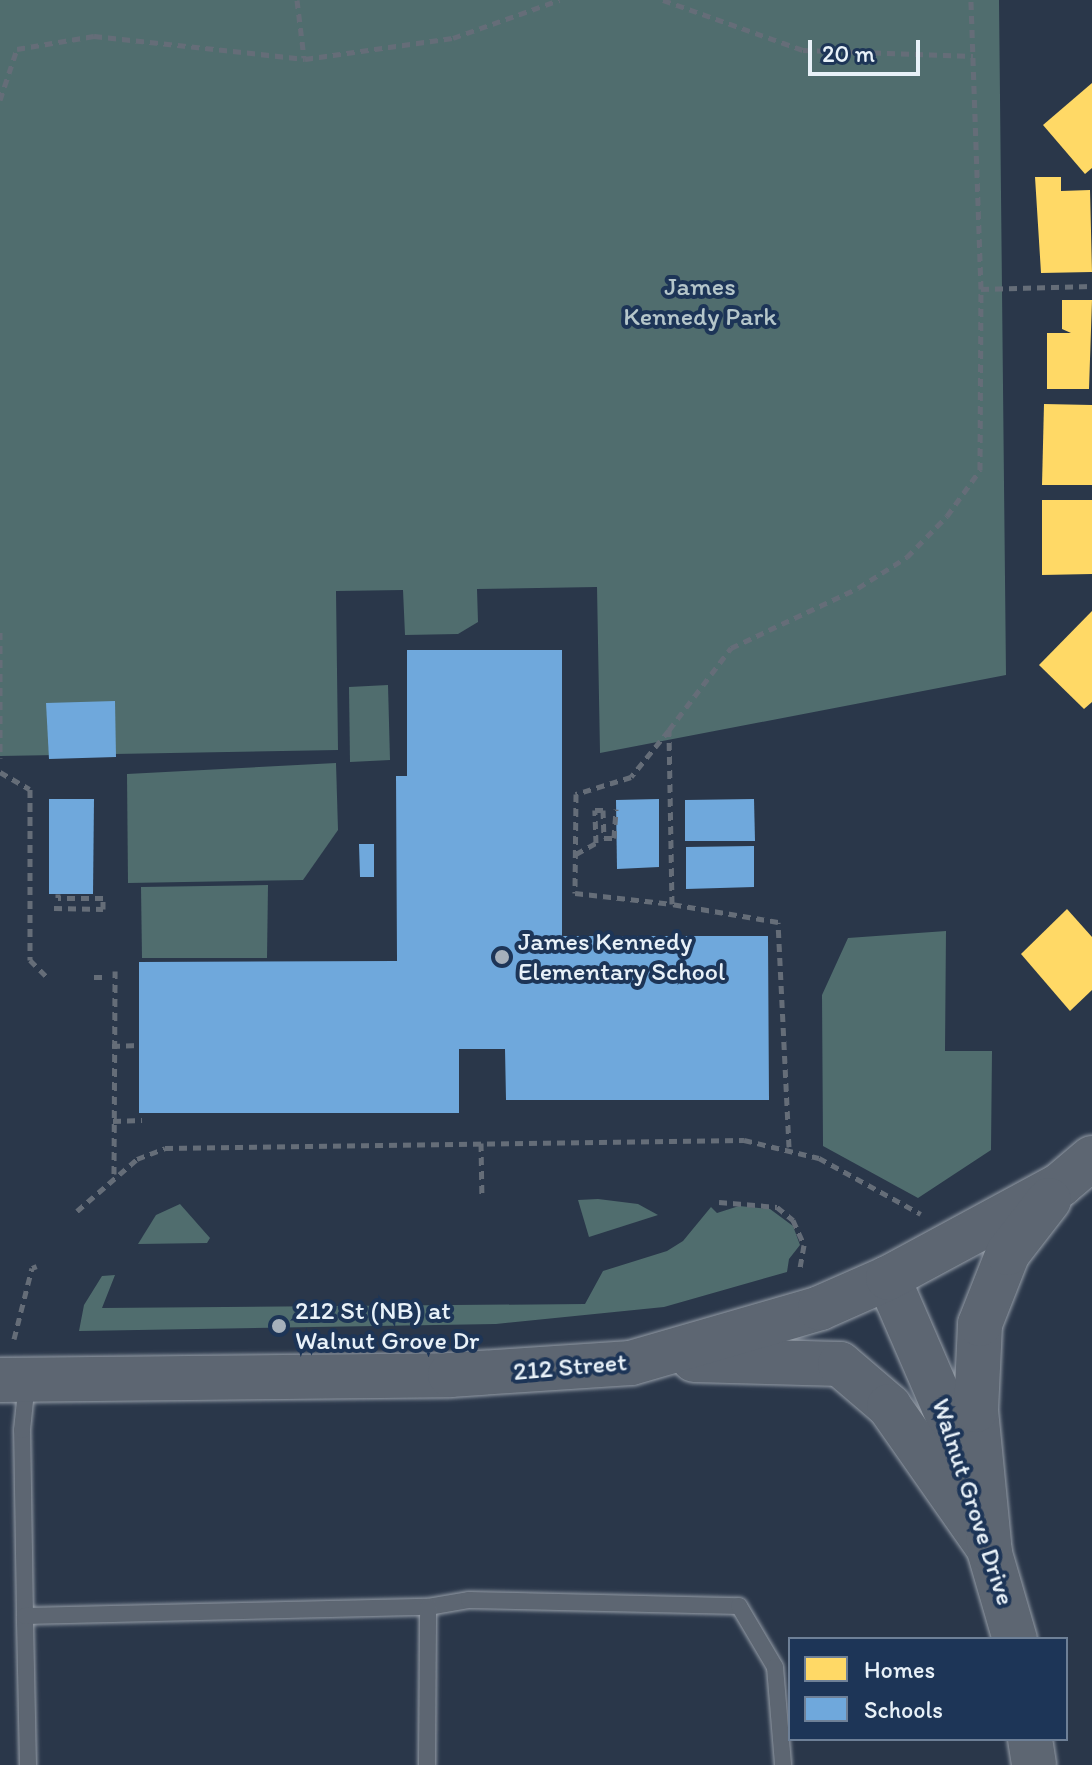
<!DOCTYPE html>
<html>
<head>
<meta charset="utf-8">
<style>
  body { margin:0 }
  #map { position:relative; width:1092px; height:1765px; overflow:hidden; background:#2a374a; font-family:Itim,sans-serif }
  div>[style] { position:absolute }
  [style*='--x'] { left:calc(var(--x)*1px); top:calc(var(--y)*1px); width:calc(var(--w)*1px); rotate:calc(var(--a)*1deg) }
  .green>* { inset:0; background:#506d6e }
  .homes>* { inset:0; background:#ffd966 }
  .schools>* { inset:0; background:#6fa8dc }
  .path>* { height:5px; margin-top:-2.5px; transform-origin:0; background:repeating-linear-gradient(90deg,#656d78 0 8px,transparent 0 14px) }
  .roads { filter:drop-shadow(0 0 2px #959da7) drop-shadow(0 0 2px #959da7) }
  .lane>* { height:16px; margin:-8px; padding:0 8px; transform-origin:8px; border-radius:8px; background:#5d6672 }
  .secondary>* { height:44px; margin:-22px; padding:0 22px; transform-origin:22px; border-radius:22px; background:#5d6672 }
  .dots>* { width:22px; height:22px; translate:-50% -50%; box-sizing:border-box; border:4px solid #1d3557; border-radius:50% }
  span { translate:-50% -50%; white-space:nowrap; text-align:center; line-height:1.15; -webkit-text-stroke:8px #1d3557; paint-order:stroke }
  .park-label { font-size:26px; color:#b5c6ca }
  .poi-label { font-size:26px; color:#e8f1f8 }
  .left { translate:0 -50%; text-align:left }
  .street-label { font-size:26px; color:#e8f1f8 }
  .legend { position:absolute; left:788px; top:1637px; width:280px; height:104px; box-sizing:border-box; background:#1d3557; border:2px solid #6e8097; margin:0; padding:10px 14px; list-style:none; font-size:24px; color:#e8f1f8 }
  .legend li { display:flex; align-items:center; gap:16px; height:40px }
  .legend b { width:40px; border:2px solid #6e8097 }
  .scale { position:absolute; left:808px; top:40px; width:112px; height:36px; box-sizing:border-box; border:4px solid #e8f1f8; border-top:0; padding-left:10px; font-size:24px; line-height:28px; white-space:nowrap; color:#e8f1f8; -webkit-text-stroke:6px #1d3557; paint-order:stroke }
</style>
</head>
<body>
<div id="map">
  <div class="green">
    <div style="clip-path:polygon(0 0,999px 0,1006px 675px,600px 753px,597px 587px,477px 589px,478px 622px,458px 634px,405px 635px,403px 590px,336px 591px,338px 750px,0 756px)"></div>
    <div style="clip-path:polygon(388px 685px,390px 760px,350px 762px,349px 687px)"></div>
    <div style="clip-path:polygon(336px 763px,338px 830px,303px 880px,128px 883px,127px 774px)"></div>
    <div style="clip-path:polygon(268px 885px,267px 958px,142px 958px,141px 887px)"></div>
    <div style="clip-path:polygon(946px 931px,945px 1051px,992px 1051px,991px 1150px,918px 1198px,823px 1146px,822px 995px,848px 938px)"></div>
    <div style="clip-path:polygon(598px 1199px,638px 1204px,658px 1215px,589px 1237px,578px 1200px)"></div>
    <div style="clip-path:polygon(180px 1204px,210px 1238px,207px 1243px,138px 1244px,156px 1215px)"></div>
    <div style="clip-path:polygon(739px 1206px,770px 1209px,793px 1226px,800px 1245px,789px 1259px,787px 1272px,664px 1307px,496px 1324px,79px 1331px,84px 1305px,102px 1276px,115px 1275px,102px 1308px,585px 1304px,603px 1271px,667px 1251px,683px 1241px,711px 1207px,717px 1213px)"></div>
  </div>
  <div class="homes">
    <div style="clip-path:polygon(1092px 83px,1092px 168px,1085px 174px,1043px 125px)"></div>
    <div style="clip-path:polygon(1035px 177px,1061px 177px,1061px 191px,1090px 190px,1092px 272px,1041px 273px)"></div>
    <div style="clip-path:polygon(1062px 300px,1092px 300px,1089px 389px,1047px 389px,1047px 333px,1071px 333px,1062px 329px)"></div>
    <div style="clip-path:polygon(1044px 404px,1092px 405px,1092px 485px,1042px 485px)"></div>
    <div style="clip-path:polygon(1042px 500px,1092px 500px,1092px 574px,1042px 575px)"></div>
    <div style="clip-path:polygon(1092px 611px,1092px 702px,1084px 709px,1039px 665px)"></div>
    <div style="clip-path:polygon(1067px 909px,1092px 937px,1092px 990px,1070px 1011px,1021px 954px)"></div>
  </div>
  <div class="schools">
    <div style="clip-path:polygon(407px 650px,562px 650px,562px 936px,768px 936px,769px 1100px,506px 1100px,505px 1049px,459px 1049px,459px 1113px,139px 1113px,139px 962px,397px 961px,396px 776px,407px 776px)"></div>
    <div style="clip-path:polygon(115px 701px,116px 757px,49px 759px,46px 703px)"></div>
    <div style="clip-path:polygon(49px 799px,94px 799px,93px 894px,49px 894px)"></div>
    <div style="clip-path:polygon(659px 799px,659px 867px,617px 869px,616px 800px)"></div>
    <div style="clip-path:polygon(754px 799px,755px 841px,685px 841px,685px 800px)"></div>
    <div style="clip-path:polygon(359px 844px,374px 844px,374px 877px,360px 877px)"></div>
    <div style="clip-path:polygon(754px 846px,754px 887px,686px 889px,686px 847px)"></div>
  </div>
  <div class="path">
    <div style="--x:297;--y:0;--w:58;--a:83.1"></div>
    <div style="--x:663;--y:0;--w:149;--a:19.7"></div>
    <div style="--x:803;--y:50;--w:170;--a:2"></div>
    <div style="--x:0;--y:100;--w:54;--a:-71.6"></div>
    <div style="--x:17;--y:49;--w:78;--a:-9.6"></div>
    <div style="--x:94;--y:36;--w:212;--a:6.2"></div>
    <div style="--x:305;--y:59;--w:149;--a:-8.1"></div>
    <div style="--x:453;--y:38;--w:113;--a:-19.7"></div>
    <div style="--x:981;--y:289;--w:111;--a:-1.5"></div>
    <div style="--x:0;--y:632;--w:126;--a:90"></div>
    <div style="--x:669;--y:730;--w:60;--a:129"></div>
    <div style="--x:631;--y:777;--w:58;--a:162.8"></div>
    <div style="--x:576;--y:794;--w:99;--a:90.6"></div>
    <div style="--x:575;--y:893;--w:98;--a:6.5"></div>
    <div style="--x:0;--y:772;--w:34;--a:30"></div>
    <div style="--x:30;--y:789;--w:171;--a:90"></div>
    <div style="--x:30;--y:960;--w:25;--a:45"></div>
    <div style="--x:576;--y:854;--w:23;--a:-29"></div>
    <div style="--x:596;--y:843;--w:33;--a:-92"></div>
    <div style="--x:595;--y:810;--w:8;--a:0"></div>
    <div style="--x:603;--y:810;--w:28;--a:88"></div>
    <div style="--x:604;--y:838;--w:10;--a:0"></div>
    <div style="--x:614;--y:838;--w:29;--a:-86"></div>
    <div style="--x:54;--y:908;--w:49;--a:1.2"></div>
    <div style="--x:103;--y:909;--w:11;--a:-90"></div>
    <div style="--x:103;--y:898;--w:45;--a:180"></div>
    <div style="--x:58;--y:898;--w:4;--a:-90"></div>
    <div style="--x:94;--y:977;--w:11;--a:0"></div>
    <div style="--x:112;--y:1046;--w:27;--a:-2"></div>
    <div style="--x:113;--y:1121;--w:29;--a:-2"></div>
    <div style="--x:481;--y:1143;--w:55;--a:89"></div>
    <div style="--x:789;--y:1147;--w:225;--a:-92.8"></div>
    <div style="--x:778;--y:922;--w:108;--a:-170.4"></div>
    <div style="--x:672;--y:904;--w:174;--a:-91"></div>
    <div style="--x:669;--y:730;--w:103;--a:-52.9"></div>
    <div style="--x:731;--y:648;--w:140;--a:-25.3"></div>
    <div style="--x:858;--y:588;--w:58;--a:-32.3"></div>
    <div style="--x:907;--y:557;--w:57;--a:-45.7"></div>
    <div style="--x:947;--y:516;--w:57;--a:-54.3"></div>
    <div style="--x:980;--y:470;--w:181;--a:-89.7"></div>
    <div style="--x:981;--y:289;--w:289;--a:-92"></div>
    <div style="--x:114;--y:1174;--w:203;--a:-89.7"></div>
    <div style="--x:719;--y:1202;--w:58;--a:4.9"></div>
    <div style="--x:777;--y:1207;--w:21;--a:39"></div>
    <div style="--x:793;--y:1220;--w:27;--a:66"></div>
    <div style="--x:804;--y:1245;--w:27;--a:100"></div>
    <div style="--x:77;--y:1211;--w:79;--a:-40.9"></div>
    <div style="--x:137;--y:1159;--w:30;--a:-21"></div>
    <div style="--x:165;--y:1148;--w:579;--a:-0.79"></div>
    <div style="--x:744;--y:1140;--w:77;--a:13.5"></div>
    <div style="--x:819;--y:1158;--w:116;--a:28.8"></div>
    <div style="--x:14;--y:1339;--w:73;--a:-75.8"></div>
    <div style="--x:32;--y:1268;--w:5;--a:-22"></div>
  </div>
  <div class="roads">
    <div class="lane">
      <div style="--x:25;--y:1616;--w:186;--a:-90.9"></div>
      <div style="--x:22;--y:1430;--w:48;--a:-84.1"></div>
      <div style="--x:28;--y:1765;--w:149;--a:-91.2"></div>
      <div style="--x:25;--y:1616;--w:403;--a:-1.3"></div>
      <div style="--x:428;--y:1607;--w:42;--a:-9.7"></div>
      <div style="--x:469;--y:1600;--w:270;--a:1.3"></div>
      <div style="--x:739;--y:1606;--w:71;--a:59.5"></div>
      <div style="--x:775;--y:1667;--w:98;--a:85.3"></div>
      <div style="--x:427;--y:1765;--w:158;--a:-89.6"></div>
    </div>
    <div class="secondary">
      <div style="--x:888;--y:1278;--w:169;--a:66.6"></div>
      <div style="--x:955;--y:1433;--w:215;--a:73.8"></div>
      <div style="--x:694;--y:1360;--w:146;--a:1.6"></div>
      <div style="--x:840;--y:1364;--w:65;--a:40.6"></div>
      <div style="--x:889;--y:1406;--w:176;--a:55"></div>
      <div style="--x:0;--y:1380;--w:450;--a:-0.6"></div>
      <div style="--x:450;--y:1375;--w:181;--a:-3.8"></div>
      <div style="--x:631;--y:1363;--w:197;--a:-16.2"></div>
      <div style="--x:820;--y:1308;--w:74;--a:-23.8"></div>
      <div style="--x:888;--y:1278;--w:196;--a:-28.4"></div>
      <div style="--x:1060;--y:1185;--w:42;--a:-40.2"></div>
      <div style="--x:989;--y:1543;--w:134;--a:-95.6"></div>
      <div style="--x:976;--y:1410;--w:86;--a:-87.3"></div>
      <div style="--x:980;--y:1324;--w:76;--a:-68.5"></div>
      <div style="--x:1008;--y:1253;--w:67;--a:-52.3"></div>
      <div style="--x:1030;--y:1739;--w:26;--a:81"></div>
    </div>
  </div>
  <div class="dots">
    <div style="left:502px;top:957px;background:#a6b0bb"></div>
    <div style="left:279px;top:1326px;background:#a6b0bb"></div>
  </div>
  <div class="park-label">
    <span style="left:700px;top:302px">James<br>Kennedy Park</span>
  </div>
  <div class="poi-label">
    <span class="left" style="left:518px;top:957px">James Kennedy<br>Elementary School</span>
    <span class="left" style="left:295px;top:1326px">212 St (NB) at<br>Walnut Grove Dr</span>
  </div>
  <div class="street-label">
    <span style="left:570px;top:1367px;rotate:-5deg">212 Street</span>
    <span style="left:973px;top:1502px;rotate:72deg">Walnut Grove Drive</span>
  </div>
  <ul class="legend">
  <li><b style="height:22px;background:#ffd966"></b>Homes</li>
  <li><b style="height:22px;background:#6fa8dc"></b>Schools</li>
  </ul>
  <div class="scale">20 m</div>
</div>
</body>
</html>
